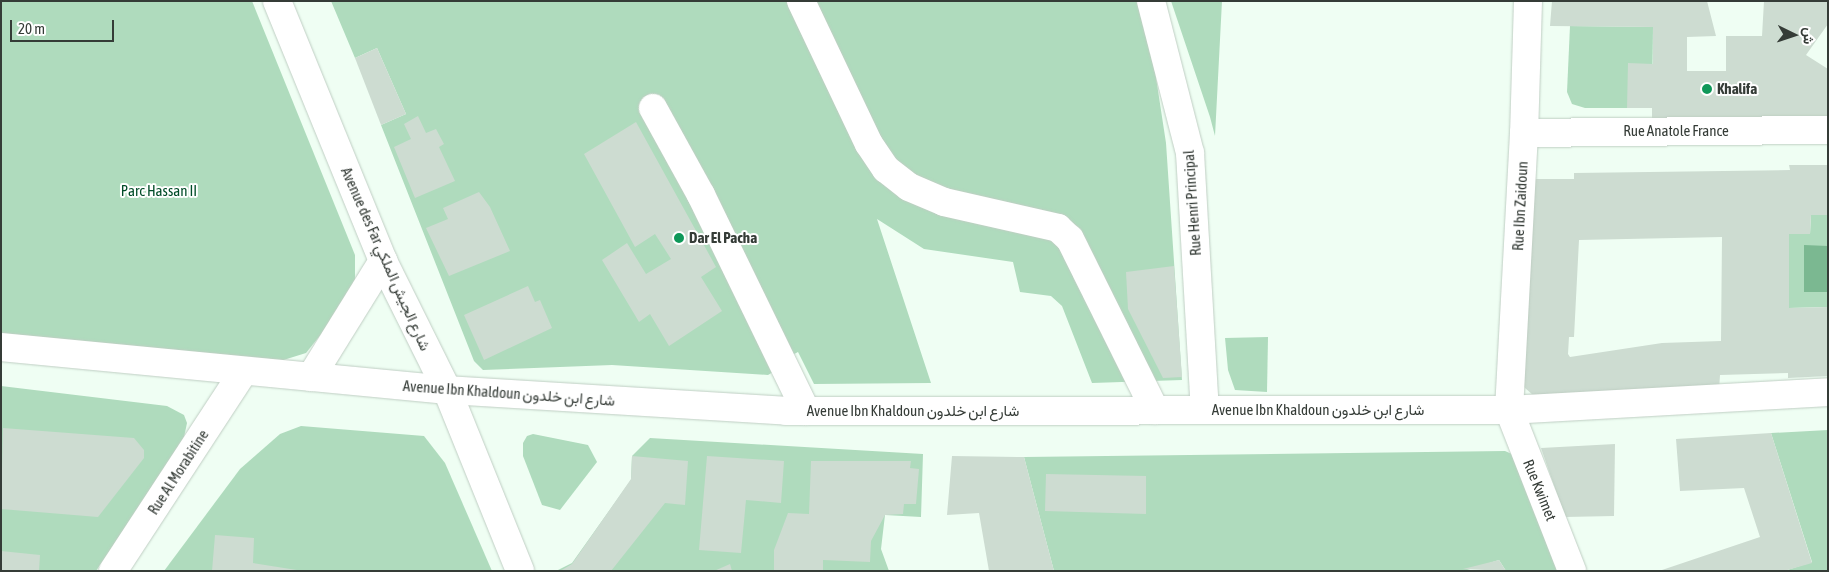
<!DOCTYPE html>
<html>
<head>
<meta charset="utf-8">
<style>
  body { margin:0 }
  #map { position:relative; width:1829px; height:572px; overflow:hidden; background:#effef3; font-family:"Asap Condensed",Vazirmatn,sans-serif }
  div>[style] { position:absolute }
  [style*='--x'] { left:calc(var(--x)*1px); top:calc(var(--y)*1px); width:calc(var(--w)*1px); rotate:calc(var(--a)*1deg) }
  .green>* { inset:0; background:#afdbbd }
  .water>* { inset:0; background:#7bb891 }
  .building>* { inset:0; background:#cddcd1 }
  .roads { filter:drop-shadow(0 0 1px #bfcec3) drop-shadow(0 0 1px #bfcec3) }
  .minor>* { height:28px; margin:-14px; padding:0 14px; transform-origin:14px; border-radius:14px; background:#fff }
  .dots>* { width:14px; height:14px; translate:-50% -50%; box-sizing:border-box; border:2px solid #fff; border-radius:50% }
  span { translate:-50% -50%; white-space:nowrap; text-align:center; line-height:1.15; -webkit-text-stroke:4px #fff; paint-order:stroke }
  .poi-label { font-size:15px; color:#353c37; font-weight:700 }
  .left { translate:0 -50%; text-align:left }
  .street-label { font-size:15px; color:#353c37 }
  .park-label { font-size:15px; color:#004c28 }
  .frame { position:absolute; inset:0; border:2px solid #353c37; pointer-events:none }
  .north { position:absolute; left:1769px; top:10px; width:50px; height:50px; -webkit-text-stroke:4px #fff; paint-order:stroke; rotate:94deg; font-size:14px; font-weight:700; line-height:20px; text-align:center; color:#353c37 }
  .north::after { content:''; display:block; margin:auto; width:18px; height:22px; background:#353c37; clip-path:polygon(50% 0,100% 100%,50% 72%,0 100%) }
  .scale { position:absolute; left:10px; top:20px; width:104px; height:22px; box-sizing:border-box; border:2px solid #353c37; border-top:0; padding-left:6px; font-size:15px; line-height:18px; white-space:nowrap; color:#353c37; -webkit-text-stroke:4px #fff; paint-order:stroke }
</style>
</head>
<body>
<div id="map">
  <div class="green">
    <div style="clip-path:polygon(1px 1px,252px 1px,355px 255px,355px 280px,346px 303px,306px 353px,277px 362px,1px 333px)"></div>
    <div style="clip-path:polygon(331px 1px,1138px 1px,1155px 71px,1166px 143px,1182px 380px,1092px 383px,1062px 306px,1051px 296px,1020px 292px,1013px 262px,924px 249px,877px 219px,931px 383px,814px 384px,798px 352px,777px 363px,773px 372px,768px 375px,612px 365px,483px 370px,474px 361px,381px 125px,406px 114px,377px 48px,355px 58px)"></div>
    <div style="clip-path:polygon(1171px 1px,1222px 1px,1215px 136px,1210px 117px)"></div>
    <div style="clip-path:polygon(1570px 26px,1653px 27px,1652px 108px,1585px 108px,1572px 104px,1567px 92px)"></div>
    <div style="clip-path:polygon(1811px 215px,1828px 215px,1828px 307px,1789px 308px,1789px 234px,1810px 234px)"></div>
    <div style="clip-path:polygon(1268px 337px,1267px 392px,1235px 390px,1228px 370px,1225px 338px)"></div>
    <div style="clip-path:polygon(1px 386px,167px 406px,184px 415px,187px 423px,183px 442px,96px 571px,1px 571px)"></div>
    <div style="clip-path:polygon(301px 426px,424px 436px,445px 463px,492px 571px,164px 571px,240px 469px,280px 434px)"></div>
    <div style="clip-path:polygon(1828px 430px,1828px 571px,1784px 571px,1812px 562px,1771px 433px)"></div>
    <div style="clip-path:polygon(533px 434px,588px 445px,597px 462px,560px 510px,542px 505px,523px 456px,523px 443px,527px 436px)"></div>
    <div style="clip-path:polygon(650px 438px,923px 454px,921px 517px,885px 515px,881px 549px,889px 571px,556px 571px,572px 563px,631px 480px,632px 456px)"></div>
    <div style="clip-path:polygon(1505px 451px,1514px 455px,1562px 571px,1506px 571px,1499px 560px,1464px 571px,1054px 571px,1024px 457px)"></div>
  </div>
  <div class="water">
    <div style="clip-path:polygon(1804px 245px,1828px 246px,1828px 292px,1804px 292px)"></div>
  </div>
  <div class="building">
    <div style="clip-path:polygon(1552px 1px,1707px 1px,1716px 36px,1687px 37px,1687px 71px,1726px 71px,1726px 36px,1762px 36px,1764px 1px,1828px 1px,1828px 24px,1806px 55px,1828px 69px,1828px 126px,1652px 128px,1652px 108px,1627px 108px,1628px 63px,1653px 64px,1653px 27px,1550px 26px)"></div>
    <div style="clip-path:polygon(377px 48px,406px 114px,381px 125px,355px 58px)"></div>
    <div style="clip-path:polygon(418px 116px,426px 133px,436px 129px,444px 144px,439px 147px,455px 181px,415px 198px,394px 147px,411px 139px,404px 124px)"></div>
    <div style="clip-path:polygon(636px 122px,716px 267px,701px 277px,722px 311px,669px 346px,650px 314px,639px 322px,602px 260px,627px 243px,646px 274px,671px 259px,655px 234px,635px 247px,584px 154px)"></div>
    <div style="clip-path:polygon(evenodd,1789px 165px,1828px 165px,1828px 215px,1811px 215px,1810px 234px,1789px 234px,1789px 308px,1828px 307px,1828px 376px,1788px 378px,1788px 373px,1720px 375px,1719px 390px,1541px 402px,1525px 388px,1521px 383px,1532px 179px,1574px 179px,1574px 173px,1790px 170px,1789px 165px,1722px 237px,1721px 341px,1662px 343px,1570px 357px,1568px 354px,1569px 337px,1574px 337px,1579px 240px,1722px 237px)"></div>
    <div style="clip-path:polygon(479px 192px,490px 207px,510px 251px,449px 276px,426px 228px,448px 219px,443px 208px)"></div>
    <div style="clip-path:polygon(1174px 266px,1182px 377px,1163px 378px,1128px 309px,1126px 272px)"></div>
    <div style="clip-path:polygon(528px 286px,535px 302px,540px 300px,552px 328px,484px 360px,464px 315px)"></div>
    <div style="clip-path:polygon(3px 428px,134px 438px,144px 450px,144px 458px,98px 517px,1px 509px)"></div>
    <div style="clip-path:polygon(1771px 433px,1812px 563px,1784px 571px,1659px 571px,1760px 537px,1744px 488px,1680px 491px,1676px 439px)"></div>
    <div style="clip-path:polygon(1615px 444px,1614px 516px,1565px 517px,1541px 448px)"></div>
    <div style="clip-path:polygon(632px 456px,688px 461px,685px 505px,665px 503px,611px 571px,560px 571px,572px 564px,631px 479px)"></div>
    <div style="clip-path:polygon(707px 456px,784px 461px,781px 503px,746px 500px,741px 553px,699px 550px)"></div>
    <div style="clip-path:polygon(952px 456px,1024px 457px,1054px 571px,989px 571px,979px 513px,947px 515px)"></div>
    <div style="clip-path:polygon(811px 461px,911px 461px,910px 468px,919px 469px,916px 504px,904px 504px,903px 514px,885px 515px,871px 541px,870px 562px,823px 560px,823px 571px,774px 571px,774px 550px,788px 513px,809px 514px)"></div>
    <div style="clip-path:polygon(1046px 474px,1146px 476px,1146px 514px,1045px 511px)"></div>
    <div style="clip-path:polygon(215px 535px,254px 538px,253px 563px,303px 571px,212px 571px)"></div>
    <div style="clip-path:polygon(1px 551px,40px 555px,39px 571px,1px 571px)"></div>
    <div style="clip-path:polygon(1499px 560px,1506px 571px,1463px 569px)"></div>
    <div style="clip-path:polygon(730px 564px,732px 571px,714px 571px)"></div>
  </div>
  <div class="roads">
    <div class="minor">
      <div style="--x:277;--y:1;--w:281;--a:67.8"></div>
      <div style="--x:383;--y:261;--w:144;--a:63.6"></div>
      <div style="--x:447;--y:390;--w:195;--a:68"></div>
      <div style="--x:801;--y:1;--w:158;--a:64.6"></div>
      <div style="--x:869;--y:144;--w:30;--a:56"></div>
      <div style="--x:886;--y:169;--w:29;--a:38"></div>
      <div style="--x:909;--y:187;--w:38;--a:23"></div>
      <div style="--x:944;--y:202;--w:117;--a:12.8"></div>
      <div style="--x:1058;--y:228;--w:16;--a:43"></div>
      <div style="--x:1070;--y:239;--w:191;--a:63.6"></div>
      <div style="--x:1151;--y:1;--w:157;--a:75.6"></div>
      <div style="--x:1190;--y:153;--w:257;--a:86.7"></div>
      <div style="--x:1528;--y:1;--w:132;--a:91.7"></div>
      <div style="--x:1524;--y:133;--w:277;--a:93.1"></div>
      <div style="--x:1509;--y:410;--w:173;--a:68.6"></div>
      <div style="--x:653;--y:108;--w:99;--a:61.1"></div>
      <div style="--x:701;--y:195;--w:240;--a:64.1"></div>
      <div style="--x:1524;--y:133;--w:304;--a:-0.6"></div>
      <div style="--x:1;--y:347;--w:448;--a:5.5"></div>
      <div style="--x:447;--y:390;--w:340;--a:3.5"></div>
      <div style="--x:786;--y:411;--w:723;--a:-0.08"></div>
      <div style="--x:1509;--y:410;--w:320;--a:-3.2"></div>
      <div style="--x:311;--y:377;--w:137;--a:-58.2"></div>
      <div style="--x:113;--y:571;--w:238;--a:-56.8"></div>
    </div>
  </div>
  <div class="dots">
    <div style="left:1707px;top:89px;background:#0f9859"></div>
    <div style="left:679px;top:238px;background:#0f9859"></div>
  </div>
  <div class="poi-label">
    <span class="left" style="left:1717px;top:89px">Khalifa</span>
    <span class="left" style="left:689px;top:238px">Dar El Pacha</span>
  </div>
  <div class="street-label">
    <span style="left:1676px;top:131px">Rue Anatole France</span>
    <span style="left:1192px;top:203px;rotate:-94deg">Rue Henri Principal</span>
    <span style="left:1520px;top:206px;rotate:-87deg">Rue Ibn Zaidoun</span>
    <span style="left:386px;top:259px;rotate:66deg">Avenue des Far شارع الجيش الملكي</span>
    <span style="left:509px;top:393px;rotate:4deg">Avenue Ibn Khaldoun شارع ابن خلدون</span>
    <span style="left:1318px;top:410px">Avenue Ibn Khaldoun شارع ابن خلدون</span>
    <span style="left:913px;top:411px">Avenue Ibn Khaldoun شارع ابن خلدون</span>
    <span style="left:178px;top:472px;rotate:-57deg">Rue Al Morabitine</span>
    <span style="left:1540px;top:490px;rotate:68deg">Rue Kwimet</span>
  </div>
  <div class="park-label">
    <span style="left:159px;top:191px">Parc Hassan II</span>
  </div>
  <div class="frame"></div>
  <div class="north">ش</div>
  <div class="scale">20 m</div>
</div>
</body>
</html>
